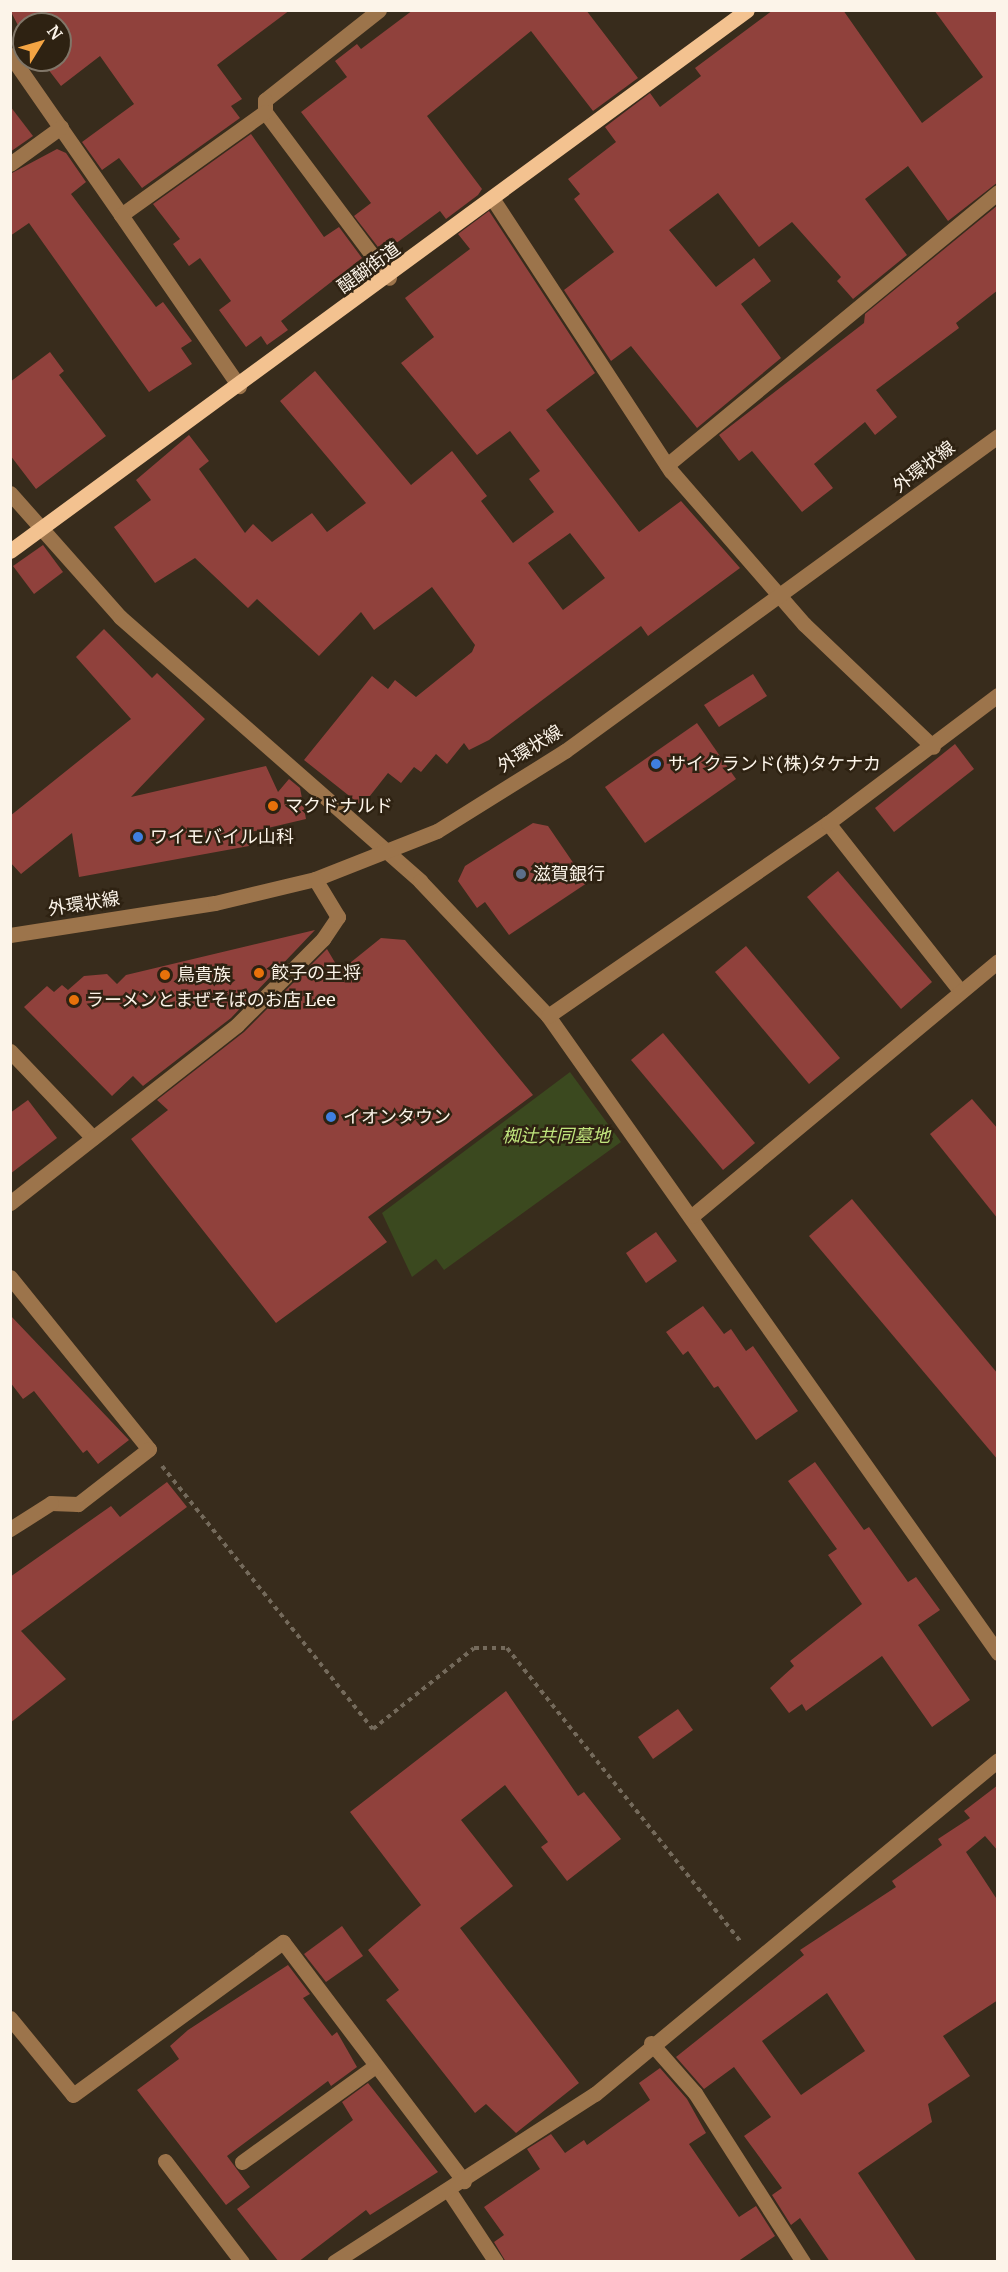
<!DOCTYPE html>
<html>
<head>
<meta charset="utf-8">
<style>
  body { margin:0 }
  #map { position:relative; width:1008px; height:2272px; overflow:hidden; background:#382c1c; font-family:Merriweather,"Noto Sans JP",serif }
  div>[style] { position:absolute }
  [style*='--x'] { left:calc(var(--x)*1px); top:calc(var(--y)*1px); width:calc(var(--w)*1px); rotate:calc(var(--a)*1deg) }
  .green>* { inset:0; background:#3b491f }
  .building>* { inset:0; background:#90413c }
  .path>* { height:4px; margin-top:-2px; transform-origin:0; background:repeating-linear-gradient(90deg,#746a5b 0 4.5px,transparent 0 9px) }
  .minor>* { height:15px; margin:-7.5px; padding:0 7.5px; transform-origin:7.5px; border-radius:7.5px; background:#9c744b }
  .major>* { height:15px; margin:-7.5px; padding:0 7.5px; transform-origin:7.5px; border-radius:7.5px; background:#f3c290 }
  .dots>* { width:16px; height:16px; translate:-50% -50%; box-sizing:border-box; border:3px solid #2e2212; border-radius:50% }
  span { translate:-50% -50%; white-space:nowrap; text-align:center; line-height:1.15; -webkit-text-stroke:5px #2e2212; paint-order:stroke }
  .street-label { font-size:18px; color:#fcf4e9 }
  .poi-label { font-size:18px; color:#fcf4e9 }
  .left { translate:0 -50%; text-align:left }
  .park-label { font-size:18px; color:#c0e57d; font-style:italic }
  .frame { position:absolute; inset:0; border:12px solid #fcf4e9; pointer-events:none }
  .north { position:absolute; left:12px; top:12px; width:60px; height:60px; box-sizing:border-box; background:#2e2212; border:2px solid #807668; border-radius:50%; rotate:53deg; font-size:16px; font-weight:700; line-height:24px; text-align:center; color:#fcf4e9 }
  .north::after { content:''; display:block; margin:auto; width:21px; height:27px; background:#f3a443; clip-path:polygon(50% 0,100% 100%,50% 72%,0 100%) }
</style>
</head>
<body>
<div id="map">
  <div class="green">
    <div style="clip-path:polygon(570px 1072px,621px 1142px,444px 1270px,436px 1259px,412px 1277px,382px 1213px)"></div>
  </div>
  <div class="building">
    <div style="clip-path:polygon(10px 10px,290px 10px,217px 65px,242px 99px,231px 106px,240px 118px,142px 188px,119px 158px,102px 170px,82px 142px,134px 104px,100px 56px,61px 86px,41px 60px,60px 60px,60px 24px,24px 24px,24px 37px)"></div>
    <div style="clip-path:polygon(413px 10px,586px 10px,638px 78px,593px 111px,531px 31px,427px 116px,482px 189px,478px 195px,446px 219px,440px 211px,395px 244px,390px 238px,378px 247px,354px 216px,371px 203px,301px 112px,347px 77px,335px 61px,357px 44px,361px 49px)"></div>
    <div style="clip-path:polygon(773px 10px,843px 10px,922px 123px,983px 77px,934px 10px,998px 10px,998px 182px,948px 221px,908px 166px,865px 199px,907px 255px,853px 299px,837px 281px,841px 277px,792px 222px,759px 247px,718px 193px,669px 230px,716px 287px,754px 258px,771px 281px,741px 304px,781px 358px,697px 428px,631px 346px,611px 361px,564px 290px,614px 252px,574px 199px,580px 194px,568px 179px,616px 142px,605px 127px,650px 93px,660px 107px,701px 76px,695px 68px)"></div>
    <div style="clip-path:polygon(10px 106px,33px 136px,10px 152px)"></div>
    <div style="clip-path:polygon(251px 134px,324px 237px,339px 227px,362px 258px,281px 321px,288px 330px,267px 345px,261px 336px,246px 347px,219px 310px,231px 301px,200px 258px,189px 266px,173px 244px,180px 239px,153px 204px)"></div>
    <div style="clip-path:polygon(57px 149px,66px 153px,86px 182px,71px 194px,156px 307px,163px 302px,192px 341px,181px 348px,192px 364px,149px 392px,29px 223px,10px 236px,10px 174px)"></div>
    <div style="clip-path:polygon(998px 205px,998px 290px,956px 323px,959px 328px,876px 390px,897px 417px,875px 435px,865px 422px,814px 464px,833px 488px,802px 512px,752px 451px,739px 461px,719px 435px,864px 323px,865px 314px)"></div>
    <div style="clip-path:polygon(evenodd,489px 211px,595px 373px,546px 410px,639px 532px,681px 501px,740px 568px,648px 636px,641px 626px,489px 740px,469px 750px,464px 743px,447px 764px,436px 754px,421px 772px,414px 767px,401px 783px,388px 773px,362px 806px,304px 760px,372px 676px,388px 689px,395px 680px,416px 697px,472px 652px,475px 645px,432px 587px,374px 630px,361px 612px,319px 656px,257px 599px,248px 608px,195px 558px,155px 583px,114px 527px,151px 500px,136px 480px,189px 435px,209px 461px,199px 469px,245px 533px,253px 524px,272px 542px,312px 513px,327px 532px,366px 503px,280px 401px,315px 371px,411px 485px,452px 451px,487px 496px,481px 501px,513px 543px,554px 512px,529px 479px,540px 471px,510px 431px,477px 455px,401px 363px,434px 337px,405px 298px,470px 249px,458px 234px,489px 211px,570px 533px,605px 578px,563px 610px,528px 563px,570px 533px)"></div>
    <div style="clip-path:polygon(50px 352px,64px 371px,59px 375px,106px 436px,36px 489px,10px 455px,10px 382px)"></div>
    <div style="clip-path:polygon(43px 545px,63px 572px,34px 594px,13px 566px)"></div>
    <div style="clip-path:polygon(104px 629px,152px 678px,157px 673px,205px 719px,131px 797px,266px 766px,278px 792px,289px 779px,300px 788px,306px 819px,246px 833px,249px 846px,79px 877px,72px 833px,21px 874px,10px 862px,10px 816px,131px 719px,76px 657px)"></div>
    <div style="clip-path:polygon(753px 674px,767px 696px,719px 727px,704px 705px)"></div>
    <div style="clip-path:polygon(697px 723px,736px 779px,645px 843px,605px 787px)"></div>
    <div style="clip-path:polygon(955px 744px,974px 769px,894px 832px,875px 808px)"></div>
    <div style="clip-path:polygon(533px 823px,548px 826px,587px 883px,509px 935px,485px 902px,477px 908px,458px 881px,465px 866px)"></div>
    <div style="clip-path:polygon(838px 871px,932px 982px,901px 1009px,807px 897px)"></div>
    <div style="clip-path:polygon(315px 930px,231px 1018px,143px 1086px,133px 1076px,112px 1096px,24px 1007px,47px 986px,54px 992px,62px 985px,68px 990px,84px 976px,107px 974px,117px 984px,126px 975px)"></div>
    <div style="clip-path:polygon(381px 938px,405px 940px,533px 1095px,368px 1217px,387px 1242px,276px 1323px,131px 1139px,168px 1110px,157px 1100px,244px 1032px,327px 949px,340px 971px)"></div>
    <div style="clip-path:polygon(746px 946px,840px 1058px,809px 1084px,715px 972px)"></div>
    <div style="clip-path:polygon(663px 1033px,755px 1143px,723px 1170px,631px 1060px)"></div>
    <div style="clip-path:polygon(972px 1099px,998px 1129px,998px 1219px,930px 1134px)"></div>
    <div style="clip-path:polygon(28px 1100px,57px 1138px,10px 1174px,10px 1113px)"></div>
    <div style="clip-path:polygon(852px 1199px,998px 1374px,998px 1460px,809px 1236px)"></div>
    <div style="clip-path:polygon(656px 1232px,677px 1261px,646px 1283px,626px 1253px)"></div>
    <div style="clip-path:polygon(703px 1306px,724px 1334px,731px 1329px,746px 1351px,753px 1346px,798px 1411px,756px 1440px,718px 1386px,714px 1388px,688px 1351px,683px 1355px,666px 1332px)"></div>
    <div style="clip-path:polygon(10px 1315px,129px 1440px,98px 1464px,87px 1450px,83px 1453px,34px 1391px,23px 1399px,10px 1382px)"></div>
    <div style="clip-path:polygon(815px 1462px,864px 1530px,869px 1527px,908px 1582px,916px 1577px,940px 1610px,918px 1625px,970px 1700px,932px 1727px,882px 1656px,806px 1711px,802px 1704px,789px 1713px,770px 1688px,794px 1666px,790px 1661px,862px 1604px,828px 1555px,837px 1549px,788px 1481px)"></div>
    <div style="clip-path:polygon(167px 1482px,187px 1507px,21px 1631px,66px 1679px,10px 1723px,10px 1577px,111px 1506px,120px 1517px)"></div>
    <div style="clip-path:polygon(506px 1691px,578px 1796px,584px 1792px,621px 1839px,567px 1881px,541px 1847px,548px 1842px,505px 1785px,461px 1820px,513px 1886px,460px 1928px,579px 2083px,516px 2133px,486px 2104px,475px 2113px,386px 2000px,399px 1990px,368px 1950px,421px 1905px,350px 1812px)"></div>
    <div style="clip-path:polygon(678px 1709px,693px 1730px,653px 1759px,638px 1737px)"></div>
    <div style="clip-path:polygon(evenodd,998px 1785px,998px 1851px,985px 1836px,966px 1852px,998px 1901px,998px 2000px,943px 2036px,970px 2076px,928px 2104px,932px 2122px,858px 2173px,917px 2262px,830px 2262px,800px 2218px,791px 2225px,772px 2195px,782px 2188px,744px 2136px,771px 2117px,734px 2067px,704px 2089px,676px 2057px,804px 1955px,800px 1950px,896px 1887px,892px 1881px,942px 1845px,938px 1839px,970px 1818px,964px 1811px,998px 1785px,827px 1993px,865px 2051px,801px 2095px,762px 2041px,827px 1993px)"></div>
    <div style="clip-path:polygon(342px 1926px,363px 1956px,326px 1982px,304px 1954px)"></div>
    <div style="clip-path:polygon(288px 1965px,310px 1994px,303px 1998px,332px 2036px,337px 2032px,357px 2067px,331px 2086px,328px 2081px,227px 2156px,250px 2187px,226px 2205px,137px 2090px,179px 2059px,170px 2046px,188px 2030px)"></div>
    <div style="clip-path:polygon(660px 2068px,687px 2099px,706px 2133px,689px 2144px,739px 2217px,756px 2206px,775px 2236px,737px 2262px,506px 2262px,494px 2242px,504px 2235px,484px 2207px,540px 2169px,527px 2149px,551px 2134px,565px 2153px,584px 2140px,587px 2145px,650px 2100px,639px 2083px)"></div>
    <div style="clip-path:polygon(368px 2083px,438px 2172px,370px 2215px,366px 2210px,298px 2262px,279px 2262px,237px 2209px,353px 2120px,342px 2102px)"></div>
  </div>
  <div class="path">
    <div style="--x:162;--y:1466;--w:337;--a:51.3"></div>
    <div style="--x:373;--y:1729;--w:129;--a:-38.7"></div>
    <div style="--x:474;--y:1648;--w:33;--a:0"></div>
    <div style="--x:507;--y:1648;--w:376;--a:51.5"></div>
  </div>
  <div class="minor">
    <div style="--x:379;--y:10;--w:145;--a:141.7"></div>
    <div style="--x:265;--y:100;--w:12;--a:90"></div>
    <div style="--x:265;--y:112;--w:207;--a:53.2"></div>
    <div style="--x:10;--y:55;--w:195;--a:55.2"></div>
    <div style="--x:121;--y:215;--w:177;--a:-35.6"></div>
    <div style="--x:10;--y:164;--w:63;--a:-36"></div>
    <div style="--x:494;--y:201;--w:323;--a:56.8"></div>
    <div style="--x:671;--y:471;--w:203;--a:49"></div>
    <div style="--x:804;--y:624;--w:178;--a:43.6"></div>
    <div style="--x:121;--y:215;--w:208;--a:55.4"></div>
    <div style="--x:667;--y:465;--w:429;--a:-39.5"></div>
    <div style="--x:10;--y:493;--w:166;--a:48.4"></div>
    <div style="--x:120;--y:617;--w:400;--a:41.3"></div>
    <div style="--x:420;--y:881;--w:186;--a:46.5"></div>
    <div style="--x:548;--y:1016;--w:780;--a:54.76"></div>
    <div style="--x:828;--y:823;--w:214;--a:51.8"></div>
    <div style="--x:10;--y:935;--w:207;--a:-8.9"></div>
    <div style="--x:215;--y:903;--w:103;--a:-13.5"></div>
    <div style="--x:315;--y:879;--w:131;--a:-21.5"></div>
    <div style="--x:437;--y:831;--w:151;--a:-32"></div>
    <div style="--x:565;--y:751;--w:535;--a:-36.04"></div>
    <div style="--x:548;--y:1016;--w:340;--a:-34.6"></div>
    <div style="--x:828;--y:823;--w:213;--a:-37"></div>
    <div style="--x:10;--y:1051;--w:120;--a:46.3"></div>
    <div style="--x:10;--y:1203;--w:288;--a:-38.1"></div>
    <div style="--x:237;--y:1025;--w:122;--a:-45"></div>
    <div style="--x:323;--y:939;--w:27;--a:-56"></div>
    <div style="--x:338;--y:917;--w:44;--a:-121.2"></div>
    <div style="--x:692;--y:1216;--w:398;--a:-39.8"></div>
    <div style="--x:10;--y:1277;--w:221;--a:51.1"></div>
    <div style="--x:149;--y:1449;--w:90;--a:142.2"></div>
    <div style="--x:78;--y:1504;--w:27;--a:-178"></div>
    <div style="--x:51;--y:1503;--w:49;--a:147.6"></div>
    <div style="--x:10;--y:2018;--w:99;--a:50.7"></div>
    <div style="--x:73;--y:2095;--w:260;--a:-36.1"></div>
    <div style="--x:283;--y:1942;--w:300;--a:52.9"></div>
    <div style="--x:651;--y:2043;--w:67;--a:48.7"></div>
    <div style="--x:695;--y:2093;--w:201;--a:57.4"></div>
    <div style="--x:165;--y:2161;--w:127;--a:52.7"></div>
    <div style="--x:242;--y:2162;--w:164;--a:-35.8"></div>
    <div style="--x:449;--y:2191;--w:85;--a:56.5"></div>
    <div style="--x:334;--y:2262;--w:310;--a:-32.8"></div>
    <div style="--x:595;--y:2094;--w:523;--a:-39.65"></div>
  </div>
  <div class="major">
    <div style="--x:10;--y:551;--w:914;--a:-36.28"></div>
  </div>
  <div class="dots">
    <div style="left:656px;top:764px;background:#3f7fe0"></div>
    <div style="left:273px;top:806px;background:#e8710a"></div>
    <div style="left:138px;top:837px;background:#3f7fe0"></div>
    <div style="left:521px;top:874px;background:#5c6f8a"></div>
    <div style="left:259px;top:973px;background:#e8710a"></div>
    <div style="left:165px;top:975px;background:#e8710a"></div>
    <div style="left:74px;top:1000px;background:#e8710a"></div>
    <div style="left:331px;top:1117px;background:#3f7fe0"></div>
  </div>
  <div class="street-label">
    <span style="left:369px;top:268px;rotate:-36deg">醍醐街道</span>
    <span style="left:924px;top:467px;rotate:-37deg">外環状線</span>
    <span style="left:530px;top:749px;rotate:-32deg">外環状線</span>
    <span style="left:84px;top:904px;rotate:-9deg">外環状線</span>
  </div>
  <div class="poi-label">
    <span class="left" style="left:668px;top:764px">サイクランド(株)タケナカ</span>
    <span class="left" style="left:285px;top:806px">マクドナルド</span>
    <span class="left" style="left:150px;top:837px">ワイモバイル山科</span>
    <span class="left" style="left:533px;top:874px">滋賀銀行</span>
    <span class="left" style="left:271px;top:973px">餃子の王将</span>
    <span class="left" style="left:177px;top:975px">鳥貴族</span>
    <span class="left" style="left:86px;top:1000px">ラーメンとまぜそばのお店 Lee</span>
    <span class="left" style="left:343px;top:1117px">イオンタウン</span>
  </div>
  <div class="park-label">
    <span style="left:556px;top:1136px">椥辻共同墓地</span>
  </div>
  <div class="frame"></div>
  <div class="north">N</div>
</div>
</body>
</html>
